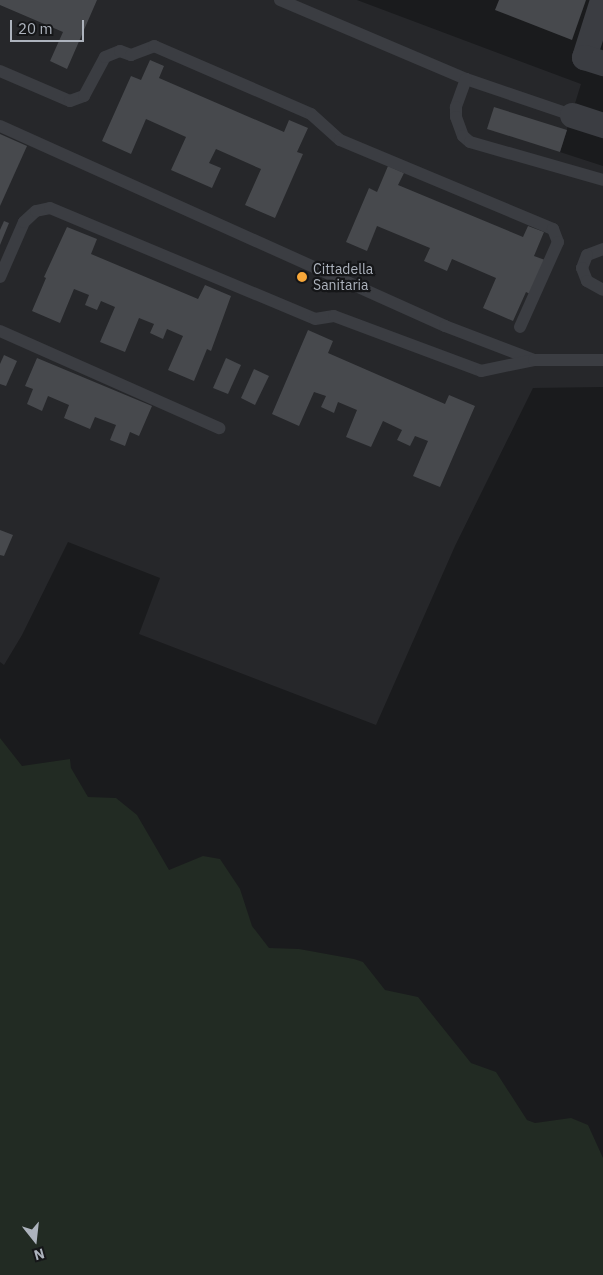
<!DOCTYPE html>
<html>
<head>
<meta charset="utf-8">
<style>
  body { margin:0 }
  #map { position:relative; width:603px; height:1275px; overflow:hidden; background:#1a1b1d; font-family:"IBM Plex Sans",sans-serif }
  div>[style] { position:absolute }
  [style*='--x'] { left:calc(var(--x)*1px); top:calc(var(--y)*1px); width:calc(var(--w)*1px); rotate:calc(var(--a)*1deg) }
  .built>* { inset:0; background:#26272a }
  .green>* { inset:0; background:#222b23 }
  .building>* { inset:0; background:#47494d }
  .lane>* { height:12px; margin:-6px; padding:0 6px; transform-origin:6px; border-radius:6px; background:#3b3d42 }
  .street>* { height:25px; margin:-12.5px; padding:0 12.5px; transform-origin:12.5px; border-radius:12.5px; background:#3b3d42 }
  .dots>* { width:14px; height:14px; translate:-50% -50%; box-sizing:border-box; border:2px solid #151618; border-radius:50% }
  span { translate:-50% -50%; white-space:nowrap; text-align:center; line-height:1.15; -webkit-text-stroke:4.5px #151618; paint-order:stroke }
  .poi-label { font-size:14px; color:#adb3bd }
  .left { translate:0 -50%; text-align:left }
  .north { position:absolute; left:10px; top:1215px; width:50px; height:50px; -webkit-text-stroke:4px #151618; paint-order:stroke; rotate:164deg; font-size:14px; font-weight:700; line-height:20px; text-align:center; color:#adb3bd }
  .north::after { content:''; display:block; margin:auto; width:18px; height:22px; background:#adb3bd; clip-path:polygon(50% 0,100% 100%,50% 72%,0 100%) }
  .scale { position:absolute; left:10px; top:20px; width:74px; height:22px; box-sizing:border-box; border:2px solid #adb3bd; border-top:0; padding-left:6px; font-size:15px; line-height:18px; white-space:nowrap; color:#adb3bd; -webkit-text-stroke:4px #151618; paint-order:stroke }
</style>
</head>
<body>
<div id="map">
  <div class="built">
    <div style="clip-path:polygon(0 0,357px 0,581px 84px,560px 152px,603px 166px,603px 387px,533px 388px,455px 546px,376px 725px,139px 634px,160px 578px,68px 542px,22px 635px,4px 665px,0 662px)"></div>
  </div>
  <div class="green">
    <div style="clip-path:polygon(0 738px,22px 766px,70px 759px,71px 768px,88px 797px,116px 798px,137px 815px,169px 870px,203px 856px,220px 859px,240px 889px,252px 926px,269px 948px,299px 949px,354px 959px,363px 962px,385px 990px,418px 997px,471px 1063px,496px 1072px,527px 1120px,535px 1123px,571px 1118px,588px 1125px,603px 1158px,603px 1275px,0 1275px)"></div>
  </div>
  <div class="building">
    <div style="clip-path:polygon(0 0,97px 0,67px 69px,50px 61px,63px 32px,0 5px)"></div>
    <div style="clip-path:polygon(499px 0,586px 0,572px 40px,495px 10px)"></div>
    <div style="clip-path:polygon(150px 60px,164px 66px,159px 78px,284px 132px,289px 120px,308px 128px,297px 152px,303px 154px,275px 218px,245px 205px,261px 169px,216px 149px,209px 163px,221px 168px,212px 188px,171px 170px,186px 137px,146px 119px,131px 154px,102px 141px,131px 76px,141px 80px)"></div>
    <div style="clip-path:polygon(494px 107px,567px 130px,560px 152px,487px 129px)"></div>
    <div style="clip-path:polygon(0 134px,27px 146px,0 206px)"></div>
    <div style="clip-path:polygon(388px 166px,404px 173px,398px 185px,523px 237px,528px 226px,544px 232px,534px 256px,545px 260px,530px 294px,526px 292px,513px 321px,483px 308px,496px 278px,452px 259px,447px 271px,424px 261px,430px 248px,377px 226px,367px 251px,346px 242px,369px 188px,377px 192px)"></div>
    <div style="clip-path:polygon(4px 221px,9px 223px,0 245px,0 230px)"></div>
    <div style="clip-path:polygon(67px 227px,97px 239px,91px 254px,198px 299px,205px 285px,231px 296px,211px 351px,207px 349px,194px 381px,168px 370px,183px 336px,167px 329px,163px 339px,150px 333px,154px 324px,139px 318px,125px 352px,100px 342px,115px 307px,101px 301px,97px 310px,85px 305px,89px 295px,74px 289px,60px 323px,32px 311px,46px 278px,44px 277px)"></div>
    <div style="clip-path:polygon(308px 330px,333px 341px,328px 353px,445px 404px,449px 395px,475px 406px,440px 487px,413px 476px,428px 441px,415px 436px,410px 446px,397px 440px,402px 430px,383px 421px,371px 447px,346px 437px,357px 410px,338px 402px,334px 413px,321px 407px,326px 396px,314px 392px,299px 426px,272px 414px)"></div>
    <div style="clip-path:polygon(4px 355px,17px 361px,6px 386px,0 384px,0 364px)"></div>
    <div style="clip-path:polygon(37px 358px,152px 406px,139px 436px,130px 432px,125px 446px,110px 440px,116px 425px,95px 417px,90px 429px,64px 418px,69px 405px,48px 396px,42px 411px,27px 404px,33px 389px,25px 386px)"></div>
    <div style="clip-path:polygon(226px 358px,241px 365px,228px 394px,213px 388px)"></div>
    <div style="clip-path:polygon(254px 369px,269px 376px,255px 405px,241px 398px)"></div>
    <div style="clip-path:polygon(0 530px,13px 535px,4px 556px,0 555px)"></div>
  </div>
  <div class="lane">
    <div style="--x:280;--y:0;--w:202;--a:23"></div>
    <div style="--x:466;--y:79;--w:112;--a:18.8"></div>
    <div style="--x:0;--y:71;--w:76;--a:23.2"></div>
    <div style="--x:70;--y:101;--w:15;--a:-20"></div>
    <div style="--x:84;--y:96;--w:44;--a:-61.7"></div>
    <div style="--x:105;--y:57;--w:16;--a:-22"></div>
    <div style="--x:120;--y:51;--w:12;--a:20"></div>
    <div style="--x:131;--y:55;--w:25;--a:-21"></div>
    <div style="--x:154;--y:46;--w:171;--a:23.4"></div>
    <div style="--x:311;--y:114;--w:39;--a:42"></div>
    <div style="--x:340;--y:140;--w:231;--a:22.7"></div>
    <div style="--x:553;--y:229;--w:14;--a:69"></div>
    <div style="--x:558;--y:242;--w:93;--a:114.1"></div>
    <div style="--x:466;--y:79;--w:30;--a:110"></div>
    <div style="--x:456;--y:107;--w:10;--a:90"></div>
    <div style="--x:456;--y:117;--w:20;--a:70"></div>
    <div style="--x:463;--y:136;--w:9;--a:41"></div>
    <div style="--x:470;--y:142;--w:138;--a:15.9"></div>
    <div style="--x:0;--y:126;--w:488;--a:24.2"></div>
    <div style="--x:445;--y:326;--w:95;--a:20.9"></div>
    <div style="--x:603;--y:249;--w:17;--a:159"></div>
    <div style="--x:587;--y:255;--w:14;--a:111"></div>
    <div style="--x:582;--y:268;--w:14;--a:69"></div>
    <div style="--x:587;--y:281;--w:18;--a:29"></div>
    <div style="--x:0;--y:277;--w:60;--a:-66.4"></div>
    <div style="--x:24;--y:222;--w:16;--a:-43"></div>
    <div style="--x:36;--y:211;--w:14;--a:-12"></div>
    <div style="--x:50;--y:208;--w:287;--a:22.7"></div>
    <div style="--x:315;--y:319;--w:19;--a:-9"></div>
    <div style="--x:334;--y:316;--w:157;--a:20.5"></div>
    <div style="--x:481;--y:371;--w:54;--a:-11.7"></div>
    <div style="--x:534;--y:360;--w:69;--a:0"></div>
    <div style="--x:0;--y:331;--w:240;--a:23.9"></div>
  </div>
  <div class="street">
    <div style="--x:602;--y:0;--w:60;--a:107.5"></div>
    <div style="--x:584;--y:57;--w:20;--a:18"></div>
    <div style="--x:572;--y:115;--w:33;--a:18"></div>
  </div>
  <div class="dots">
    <div style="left:302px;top:277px;background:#f7a739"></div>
  </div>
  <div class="poi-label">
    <span class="left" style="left:313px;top:277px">Cittadella<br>Sanitaria</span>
  </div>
  <div class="north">N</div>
  <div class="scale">20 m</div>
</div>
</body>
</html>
